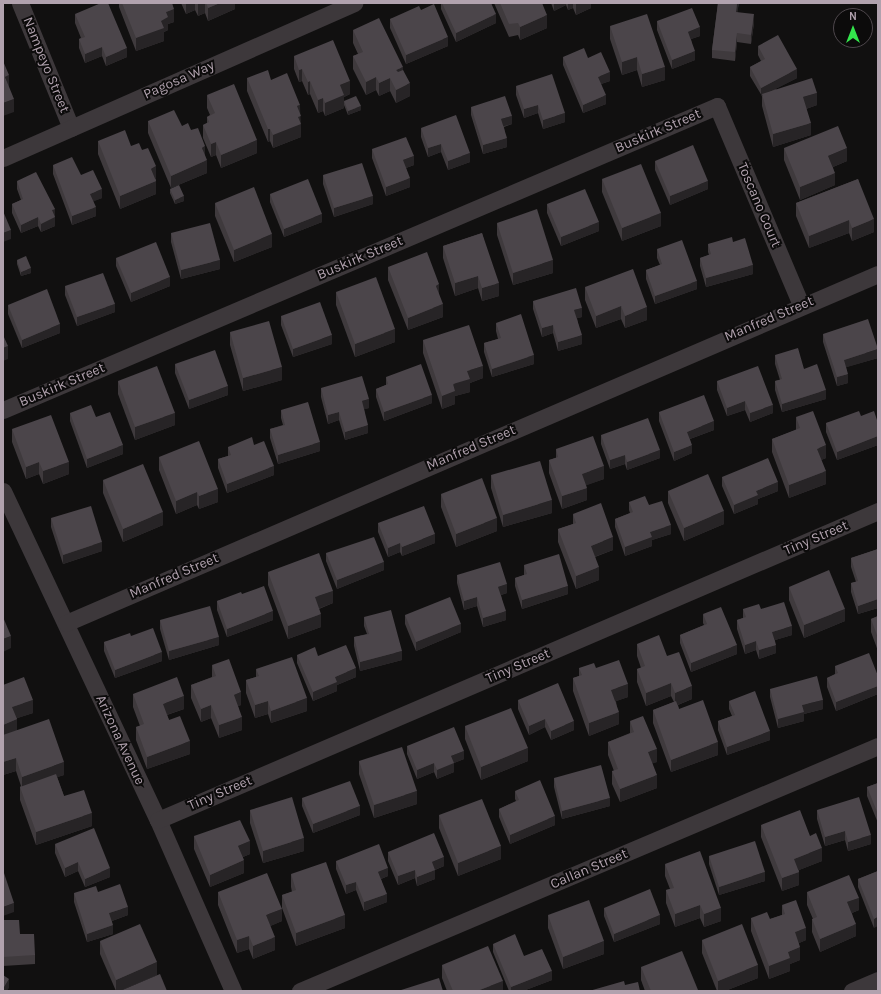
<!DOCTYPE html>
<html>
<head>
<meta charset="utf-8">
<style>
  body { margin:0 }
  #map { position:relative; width:881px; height:994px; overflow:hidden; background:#111010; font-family:Karla,sans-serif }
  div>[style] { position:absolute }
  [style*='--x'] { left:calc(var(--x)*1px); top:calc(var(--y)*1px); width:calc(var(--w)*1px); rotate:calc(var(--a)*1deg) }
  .street>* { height:17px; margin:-8.5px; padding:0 8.5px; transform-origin:8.5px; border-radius:8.5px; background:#3d383b }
  .wall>* { inset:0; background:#3f3a3d }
  .shaded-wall>* { inset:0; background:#272426 }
  .building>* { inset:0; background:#4b454a }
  span { translate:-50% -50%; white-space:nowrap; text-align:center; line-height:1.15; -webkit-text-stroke:4px #0c0b0b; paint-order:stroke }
  .street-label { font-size:14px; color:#b1a2ae }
  .frame { position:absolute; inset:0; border:4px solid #b1a2ae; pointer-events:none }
  .north { position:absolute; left:833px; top:8px; width:40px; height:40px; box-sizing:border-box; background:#0c0b0b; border:1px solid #4e474c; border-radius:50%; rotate:0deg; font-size:11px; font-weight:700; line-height:16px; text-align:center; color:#b1a2ae }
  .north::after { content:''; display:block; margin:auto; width:14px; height:18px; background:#33e54c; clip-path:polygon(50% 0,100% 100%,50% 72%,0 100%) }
</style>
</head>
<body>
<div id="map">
  <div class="street">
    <div style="--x:20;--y:3;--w:135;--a:67.8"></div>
    <div style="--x:3;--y:158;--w:384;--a:-23.8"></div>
    <div style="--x:3;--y:410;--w:776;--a:-23.06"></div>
    <div style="--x:717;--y:106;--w:216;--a:67.1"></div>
    <div style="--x:3;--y:491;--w:364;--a:64.8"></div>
    <div style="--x:158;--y:820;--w:187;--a:66.3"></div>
    <div style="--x:66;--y:623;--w:884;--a:-23.26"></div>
    <div style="--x:158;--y:820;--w:784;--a:-23.23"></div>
    <div style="--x:300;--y:991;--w:628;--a:-22.97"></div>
    <div style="--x:852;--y:991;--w:28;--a:-23"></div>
  </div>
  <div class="wall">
    <div style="clip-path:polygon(119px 3px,172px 3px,174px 22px,168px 24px,168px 30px,164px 32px,164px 41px,136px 51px,119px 7px)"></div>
    <div style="clip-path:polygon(181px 3px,235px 3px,235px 9px,208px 21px,205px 13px,198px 16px,195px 10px,186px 14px)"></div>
    <div style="clip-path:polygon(441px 3px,491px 3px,496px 23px,456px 42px,441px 9px)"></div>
    <div style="clip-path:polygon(494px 3px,542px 3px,547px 28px,520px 40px,518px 35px,509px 37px)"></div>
    <div style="clip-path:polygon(551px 3px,591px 3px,591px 8px,576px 15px,573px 8px,568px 10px,566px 5px,554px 11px)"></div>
    <div style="clip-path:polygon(718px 3px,739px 3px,737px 12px,754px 23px,751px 44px,737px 42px,735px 61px,712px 58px,712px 50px)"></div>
    <div style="clip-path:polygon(421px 10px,448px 46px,406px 64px,390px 28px,390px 19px)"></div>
    <div style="clip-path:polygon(75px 14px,127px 57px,106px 66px,102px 56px,85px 63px,79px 48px,79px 39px,81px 38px,75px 23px)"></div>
    <div style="clip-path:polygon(657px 21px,700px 36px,691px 39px,695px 60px,672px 69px,657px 30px)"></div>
    <div style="clip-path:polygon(610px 26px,665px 80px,642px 87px,637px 70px,622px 75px,610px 39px)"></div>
    <div style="clip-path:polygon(353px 30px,403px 70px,410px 96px,396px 103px,390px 91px,379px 96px,376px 90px,366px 95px,353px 69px,353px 56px,358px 54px,353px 43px)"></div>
    <div style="clip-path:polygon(758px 46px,797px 78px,775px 89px,817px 105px,806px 109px,811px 135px,773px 147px,762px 106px,762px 96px,750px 76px,750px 67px,761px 61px,758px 55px)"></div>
    <div style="clip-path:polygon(294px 56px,350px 94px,344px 97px,344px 108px,325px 116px,323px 111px,318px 113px,310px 94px,308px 95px,302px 81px,299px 82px,294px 69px)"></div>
    <div style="clip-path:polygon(563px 57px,610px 81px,601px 84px,606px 104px,583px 113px,563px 65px)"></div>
    <div style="clip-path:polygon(247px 78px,271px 80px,300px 114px,301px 137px,273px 148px,270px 141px,268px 142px,247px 91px)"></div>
    <div style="clip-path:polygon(516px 86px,565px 122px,543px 129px,538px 113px,524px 118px,516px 95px)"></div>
    <div style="clip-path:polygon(207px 95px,257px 153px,221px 168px,216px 155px,211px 157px,203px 138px,203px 125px,207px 123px,207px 117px,210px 115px,207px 108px)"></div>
    <div style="clip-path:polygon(344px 101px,361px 110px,348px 115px,344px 105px)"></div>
    <div style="clip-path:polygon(471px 107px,512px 124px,504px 127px,507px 147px,483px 154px,471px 115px)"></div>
    <div style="clip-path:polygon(148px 121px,182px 126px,191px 130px,205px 156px,207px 173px,171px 188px,148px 133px)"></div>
    <div style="clip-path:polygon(421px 128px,470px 162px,448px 170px,441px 152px,428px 157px,421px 137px)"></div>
    <div style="clip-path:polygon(98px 141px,131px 146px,142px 150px,156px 179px,156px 194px,120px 209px,98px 154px)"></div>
    <div style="clip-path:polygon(784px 148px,847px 161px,833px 167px,835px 185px,800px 200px,784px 160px)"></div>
    <div style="clip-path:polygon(372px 149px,414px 165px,406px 168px,410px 187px,386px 196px,372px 158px)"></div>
    <div style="clip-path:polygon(655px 161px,708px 189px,670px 205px,655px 170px)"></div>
    <div style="clip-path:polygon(53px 165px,81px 175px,102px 198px,93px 201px,96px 216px,72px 225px,53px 174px)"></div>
    <div style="clip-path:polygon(323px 175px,373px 204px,334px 217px,323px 184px)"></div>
    <div style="clip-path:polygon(602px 179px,661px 226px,622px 241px,602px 192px)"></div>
    <div style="clip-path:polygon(858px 179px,874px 232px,852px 241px,849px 233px,809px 248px,796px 216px,796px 203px)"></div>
    <div style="clip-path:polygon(17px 181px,55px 209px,55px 226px,41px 232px,38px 226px,21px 233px,12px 213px,12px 204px,21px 200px,17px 189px)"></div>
    <div style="clip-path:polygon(170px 189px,184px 201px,175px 204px,170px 193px)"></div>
    <div style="clip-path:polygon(270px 194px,322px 222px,284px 237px,270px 202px)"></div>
    <div style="clip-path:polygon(215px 203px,272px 247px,234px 262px,215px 216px)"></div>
    <div style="clip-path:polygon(547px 204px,599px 231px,561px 246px,547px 213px)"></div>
    <div style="clip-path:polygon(497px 223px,553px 273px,513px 285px,497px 235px)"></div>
    <div style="clip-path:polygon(171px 233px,220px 269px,181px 279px,171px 242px)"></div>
    <div style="clip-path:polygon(482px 233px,499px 296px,482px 301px,478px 288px,455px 296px,443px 258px,443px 246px)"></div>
    <div style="clip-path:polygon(733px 242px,753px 274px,706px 287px,700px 266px,700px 258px,709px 255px,708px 252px,708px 244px)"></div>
    <div style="clip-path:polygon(657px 249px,697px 289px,655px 304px,646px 279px,646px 270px,660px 265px,657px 258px)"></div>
    <div style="clip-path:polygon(116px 258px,170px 286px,131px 302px,116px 266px)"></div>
    <div style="clip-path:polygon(17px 260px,31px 273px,21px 276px,17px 264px)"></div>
    <div style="clip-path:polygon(388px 267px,443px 317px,408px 330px,388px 280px)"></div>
    <div style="clip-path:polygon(65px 286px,115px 312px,77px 326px,65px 295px)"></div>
    <div style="clip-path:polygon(585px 287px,647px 320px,625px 328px,621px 319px,596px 328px,585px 300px)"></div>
    <div style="clip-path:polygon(336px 292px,395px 342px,355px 357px,336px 305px)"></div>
    <div style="clip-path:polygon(533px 301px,582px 317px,577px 318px,582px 344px,558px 351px,553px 333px,542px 337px,533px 309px)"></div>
    <div style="clip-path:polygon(8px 305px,60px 333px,22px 348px,8px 314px)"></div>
    <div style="clip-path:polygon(281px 316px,332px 344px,293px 357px,281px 325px)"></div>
    <div style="clip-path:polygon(496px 323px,534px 364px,492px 377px,484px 352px,484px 343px,498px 339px,496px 331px)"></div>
    <div style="clip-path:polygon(230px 332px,282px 380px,243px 391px,230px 345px)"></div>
    <div style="clip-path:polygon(823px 334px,878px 358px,846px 367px,848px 383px,837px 386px,823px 342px)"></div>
    <div style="clip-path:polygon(423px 340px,483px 378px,470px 383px,470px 392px,455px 396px,455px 404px,442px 409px,423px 353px)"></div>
    <div style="clip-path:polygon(775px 355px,804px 369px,826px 399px,782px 412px,775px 390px,775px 381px,780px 380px,775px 364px)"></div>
    <div style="clip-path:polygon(175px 364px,228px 395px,189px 409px,175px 373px)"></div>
    <div style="clip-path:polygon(386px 377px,432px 403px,384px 421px,376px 397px,376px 389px,386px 385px)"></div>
    <div style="clip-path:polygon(118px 381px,175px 425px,135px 440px,118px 394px)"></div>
    <div style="clip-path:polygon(717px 381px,773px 413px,750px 422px,745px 410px,727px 416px,717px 390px)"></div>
    <div style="clip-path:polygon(321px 388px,369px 408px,364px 409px,368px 433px,345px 440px,339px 420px,328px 424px,321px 397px)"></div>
    <div style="clip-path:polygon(281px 410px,320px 451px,278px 464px,270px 438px,270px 429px,283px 425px,281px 418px)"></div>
    <div style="clip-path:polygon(659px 412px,714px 430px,690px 439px,692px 453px,674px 461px,659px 421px)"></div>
    <div style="clip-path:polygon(70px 413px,96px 417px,123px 454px,87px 468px,70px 421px)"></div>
    <div style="clip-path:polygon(861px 416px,878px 423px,878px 445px,837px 460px,826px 432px,826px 423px)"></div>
    <div style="clip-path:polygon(796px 417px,826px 458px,821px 460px,826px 484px,789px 498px,772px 452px,772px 439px,796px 430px)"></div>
    <div style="clip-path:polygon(12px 429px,69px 474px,43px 484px,39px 474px,26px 479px,12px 442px)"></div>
    <div style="clip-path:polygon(601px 435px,660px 458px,627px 470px,625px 464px,610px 469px,601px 444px)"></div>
    <div style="clip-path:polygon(254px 445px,274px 475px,227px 493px,218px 468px,218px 459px,228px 456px,228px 447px)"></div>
    <div style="clip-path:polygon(556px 449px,604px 479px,586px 485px,587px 500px,562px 509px,549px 473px,549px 460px,556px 458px)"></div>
    <div style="clip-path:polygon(159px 457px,218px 502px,199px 509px,197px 505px,176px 514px,159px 470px)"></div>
    <div style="clip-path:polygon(491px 475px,552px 513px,503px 527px,491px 488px)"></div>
    <div style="clip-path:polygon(722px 477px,778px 491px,758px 499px,758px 504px,734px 514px,722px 486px)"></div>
    <div style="clip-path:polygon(103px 480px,163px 525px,123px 542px,103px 493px)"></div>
    <div style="clip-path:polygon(668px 491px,724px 524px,684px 541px,668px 503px)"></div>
    <div style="clip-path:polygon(441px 494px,497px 531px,456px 547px,441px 507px)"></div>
    <div style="clip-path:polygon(629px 502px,649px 505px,671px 534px,652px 540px,652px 546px,625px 556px,615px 527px,615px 519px,630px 513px,629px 510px)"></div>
    <div style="clip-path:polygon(573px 514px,613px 550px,595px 557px,599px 580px,576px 589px,558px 542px,558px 529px,573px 524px)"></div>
    <div style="clip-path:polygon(51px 518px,102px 551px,63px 564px,51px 527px)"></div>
    <div style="clip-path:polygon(378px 523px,435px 543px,402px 556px,400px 552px,388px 557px,378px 532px)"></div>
    <div style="clip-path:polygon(878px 549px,878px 608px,858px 614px,851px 592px,851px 583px,856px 582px,851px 567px,851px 558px)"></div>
    <div style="clip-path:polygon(326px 553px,384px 570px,337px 589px,326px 561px)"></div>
    <div style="clip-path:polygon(524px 565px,568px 594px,522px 609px,515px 586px,515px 578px,524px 575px)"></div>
    <div style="clip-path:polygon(268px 572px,333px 603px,319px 609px,321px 627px,288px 639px,268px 585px)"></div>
    <div style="clip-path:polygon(457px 575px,507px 593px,501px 595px,506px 620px,483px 627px,477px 606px,464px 610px,457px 583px)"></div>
    <div style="clip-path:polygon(789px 587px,845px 621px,804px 638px,789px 600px)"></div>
    <div style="clip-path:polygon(242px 594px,273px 620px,227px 637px,217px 610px,217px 601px)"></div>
    <div style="clip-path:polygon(743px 609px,761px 609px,792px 635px,775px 640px,776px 653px,759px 659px,756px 650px,745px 654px,737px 629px,737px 620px,743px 618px)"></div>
    <div style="clip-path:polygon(703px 614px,737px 654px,691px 672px,680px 643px,680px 635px,704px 625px,703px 623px)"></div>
    <div style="clip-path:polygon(405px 615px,461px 632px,416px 651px,405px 624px)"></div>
    <div style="clip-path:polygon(878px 616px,878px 651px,871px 632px,871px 619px)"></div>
    <div style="clip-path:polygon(364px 617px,402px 660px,360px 671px,354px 646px,354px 637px,367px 634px,364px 626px)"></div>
    <div style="clip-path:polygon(160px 620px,219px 645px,169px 660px,160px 629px)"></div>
    <div style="clip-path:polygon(131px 636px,162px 661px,115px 678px,104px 651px,104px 642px)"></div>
    <div style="clip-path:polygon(637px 644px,667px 656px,692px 699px,678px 705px,679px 709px,718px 755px,671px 772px,653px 723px,653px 710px,674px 702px,671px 696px,646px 706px,637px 682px,637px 669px,641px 668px,637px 656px)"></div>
    <div style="clip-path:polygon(297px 655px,318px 656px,356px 677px,337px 685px,337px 691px,313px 701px,297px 663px)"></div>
    <div style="clip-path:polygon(212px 665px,241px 705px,238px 706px,242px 730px,219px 738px,211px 718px,201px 722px,191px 698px,191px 685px,212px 677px)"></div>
    <div style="clip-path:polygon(835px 666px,878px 676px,878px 694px,836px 711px,827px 687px,827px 678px,835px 674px)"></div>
    <div style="clip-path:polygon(579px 668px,596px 668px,628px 697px,616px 701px,619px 724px,589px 736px,573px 691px,573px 678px,579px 676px)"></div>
    <div style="clip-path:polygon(256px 669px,307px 711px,271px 723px,268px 714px,255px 718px,246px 693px,246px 680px,256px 677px)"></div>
    <div style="clip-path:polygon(3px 685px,33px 713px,17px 718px,17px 731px,64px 775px,57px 777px,64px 796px,92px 826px,36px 845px,20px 800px,20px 787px,21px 786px,16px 771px,3px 775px)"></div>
    <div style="clip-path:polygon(770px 689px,823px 709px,804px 714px,804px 721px,778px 728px,770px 697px)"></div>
    <div style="clip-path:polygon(133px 694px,184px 709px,167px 715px,169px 720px,190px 754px,147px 769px,136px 740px,136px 727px,140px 726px,133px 707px)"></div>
    <div style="clip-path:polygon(518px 700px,574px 730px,551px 740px,545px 727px,529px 735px,518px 709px)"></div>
    <div style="clip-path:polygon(729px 701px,770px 740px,727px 755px,718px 730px,718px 721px,732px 716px,729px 709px)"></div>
    <div style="clip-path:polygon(630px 721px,657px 762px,652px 763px,657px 788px,620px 802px,612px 784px,612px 771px,614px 771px,608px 755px,608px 742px,630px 733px)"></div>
    <div style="clip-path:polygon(465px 726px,528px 761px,481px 780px,465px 739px)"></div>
    <div style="clip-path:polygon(407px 746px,464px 759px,454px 763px,454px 772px,437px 779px,434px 772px,417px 779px,407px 754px)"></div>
    <div style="clip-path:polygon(359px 761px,417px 804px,374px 818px,359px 774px)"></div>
    <div style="clip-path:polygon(554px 778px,610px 806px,562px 819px,554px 787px)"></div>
    <div style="clip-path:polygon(878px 783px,878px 823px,867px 796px,867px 787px)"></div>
    <div style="clip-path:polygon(515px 791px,555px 825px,510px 844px,499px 817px,499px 809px,516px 801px,515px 799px)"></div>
    <div style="clip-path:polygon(302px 798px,360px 815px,313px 833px,302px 806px)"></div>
    <div style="clip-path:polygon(250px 810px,304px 851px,263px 863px,250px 823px)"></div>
    <div style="clip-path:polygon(817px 810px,871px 844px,848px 851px,845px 840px,825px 846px,817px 819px)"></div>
    <div style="clip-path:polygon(439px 815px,501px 859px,458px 876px,439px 828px)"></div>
    <div style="clip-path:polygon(761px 825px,822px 861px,799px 870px,799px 885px,782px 891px,761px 837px)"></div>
    <div style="clip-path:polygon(194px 836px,250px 854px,243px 857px,244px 873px,210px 887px,194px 849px)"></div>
    <div style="clip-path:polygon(55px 844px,110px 877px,85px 887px,78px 871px,65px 877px,55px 853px)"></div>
    <div style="clip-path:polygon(388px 852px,444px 866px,435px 870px,435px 879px,417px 886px,415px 878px,398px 885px,388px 861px)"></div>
    <div style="clip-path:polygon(709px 856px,765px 881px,719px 895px,709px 864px)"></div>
    <div style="clip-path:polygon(336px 861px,388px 876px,381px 879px,387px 902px,364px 911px,356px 890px,346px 894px,336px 869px)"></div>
    <div style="clip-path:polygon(665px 864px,721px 921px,704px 927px,700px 918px,675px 927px,666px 903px,666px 890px,670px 889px,665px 876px)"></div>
    <div style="clip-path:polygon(878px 871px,874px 928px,858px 887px,858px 879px)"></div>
    <div style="clip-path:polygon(291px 874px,345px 928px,296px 946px,282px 908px,282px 895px,292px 892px,291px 887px)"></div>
    <div style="clip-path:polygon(98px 892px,128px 915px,112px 921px,113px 934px,87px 942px,74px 902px,74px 893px)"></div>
    <div style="clip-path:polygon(218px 892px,282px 921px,270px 926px,275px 950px,253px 959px,249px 949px,237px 953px,218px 905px)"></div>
    <div style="clip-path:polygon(807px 892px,859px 910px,852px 913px,856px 936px,820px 952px,812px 932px,812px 919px,813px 919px,807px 905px)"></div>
    <div style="clip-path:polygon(782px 905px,806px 940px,799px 943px,800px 960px,790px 964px,790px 971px,769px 979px,751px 931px,751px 918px,770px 919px,782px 915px)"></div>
    <div style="clip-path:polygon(604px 908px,660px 924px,614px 942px,604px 916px)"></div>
    <div style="clip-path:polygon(548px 915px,604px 954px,563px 969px,548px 928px)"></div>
    <div style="clip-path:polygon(3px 920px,20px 934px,35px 955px,35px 964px,3px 966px)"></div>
    <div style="clip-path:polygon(702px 940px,758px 978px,725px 991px,717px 991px,702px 953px)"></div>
    <div style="clip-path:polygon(100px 941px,157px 975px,119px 991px,116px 991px,100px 954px)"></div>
    <div style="clip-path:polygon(493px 944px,524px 956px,552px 980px,523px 991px,509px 991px,493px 952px)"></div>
    <div style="clip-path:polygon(442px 965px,503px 991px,447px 991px,442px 978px)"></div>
    <div style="clip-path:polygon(641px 967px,698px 991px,645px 991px,641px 980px)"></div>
  </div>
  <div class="shaded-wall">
    <div style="clip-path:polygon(186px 3px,195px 3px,195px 10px,186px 14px)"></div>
    <div style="clip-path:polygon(198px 3px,205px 3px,205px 13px,198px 16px)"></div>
    <div style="clip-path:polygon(220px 3px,235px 3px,235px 9px,208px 21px,208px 8px)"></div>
    <div style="clip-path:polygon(554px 3px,566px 3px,566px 5px,554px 11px)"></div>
    <div style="clip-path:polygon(568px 3px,573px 3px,573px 8px,568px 10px)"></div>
    <div style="clip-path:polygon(576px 3px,591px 3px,591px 8px,576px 15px)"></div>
    <div style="clip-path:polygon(737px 3px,739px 3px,736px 21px,736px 12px)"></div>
    <div style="clip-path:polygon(174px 9px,174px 22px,168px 24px,168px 30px,164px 32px,164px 41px,136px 51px,136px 38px,161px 21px,166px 12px)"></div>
    <div style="clip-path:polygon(496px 14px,496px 23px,456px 42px,456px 33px)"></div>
    <div style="clip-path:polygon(754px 14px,754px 23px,751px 44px,751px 35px)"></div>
    <div style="clip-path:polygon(547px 15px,547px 28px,520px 40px,520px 27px)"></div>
    <div style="clip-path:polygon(700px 27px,700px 36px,688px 40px,688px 32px)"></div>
    <div style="clip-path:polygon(737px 33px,737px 42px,735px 61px,735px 52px)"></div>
    <div style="clip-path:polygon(448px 37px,448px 46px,406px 64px,406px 55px)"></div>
    <div style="clip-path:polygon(102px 47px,102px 56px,85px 63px,85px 54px)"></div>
    <div style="clip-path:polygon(127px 48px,127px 57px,106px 66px,106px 57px)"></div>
    <div style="clip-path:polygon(695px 51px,695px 60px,672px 69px,672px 60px)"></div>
    <div style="clip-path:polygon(637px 57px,637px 70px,622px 75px,622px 62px)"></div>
    <div style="clip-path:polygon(403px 67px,403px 80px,396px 70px)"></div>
    <div style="clip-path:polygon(665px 67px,665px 80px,642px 87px,642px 74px)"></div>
    <div style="clip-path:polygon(302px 69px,302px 81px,299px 82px,299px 70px)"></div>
    <div style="clip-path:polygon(797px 69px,797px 78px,762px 96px,762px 94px,761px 97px,761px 88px)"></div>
    <div style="clip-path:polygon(610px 72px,610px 81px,598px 85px,598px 77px)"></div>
    <div style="clip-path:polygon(9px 75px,9px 88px,5px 77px)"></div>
    <div style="clip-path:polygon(376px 77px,376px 90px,366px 95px,366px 82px)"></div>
    <div style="clip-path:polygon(390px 78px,390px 91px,379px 96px,379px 83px)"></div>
    <div style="clip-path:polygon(310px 81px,310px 94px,308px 95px,308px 82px)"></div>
    <div style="clip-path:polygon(350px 81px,350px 94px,344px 97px,344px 108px,325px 116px,325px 103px,340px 85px)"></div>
    <div style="clip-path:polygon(410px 83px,410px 96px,396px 103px,396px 90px)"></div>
    <div style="clip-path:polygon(817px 93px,817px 105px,803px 110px,803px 97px)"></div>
    <div style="clip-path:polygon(606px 95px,606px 104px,583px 113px,583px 105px)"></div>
    <div style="clip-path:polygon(323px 98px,323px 111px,318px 113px,318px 100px)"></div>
    <div style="clip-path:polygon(14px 99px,14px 112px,3px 116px,3px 103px)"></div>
    <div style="clip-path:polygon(300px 105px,301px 137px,273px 148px,273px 135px,297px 106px)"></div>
    <div style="clip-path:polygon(538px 105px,538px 113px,524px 118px,524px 109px)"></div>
    <div style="clip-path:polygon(361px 106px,361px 110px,348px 115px,348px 111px)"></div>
    <div style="clip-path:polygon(565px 113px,565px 122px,543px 129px,543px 120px)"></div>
    <div style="clip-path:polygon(512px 116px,512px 124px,501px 127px,501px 119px)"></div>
    <div style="clip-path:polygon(811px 123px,811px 135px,773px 147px,773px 134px)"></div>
    <div style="clip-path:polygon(268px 129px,270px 129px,270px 141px,268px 142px)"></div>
    <div style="clip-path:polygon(507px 138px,507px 147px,483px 154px,483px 145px)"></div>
    <div style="clip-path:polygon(257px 140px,257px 153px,221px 168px,221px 155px)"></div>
    <div style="clip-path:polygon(216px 142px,216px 155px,211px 157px,211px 144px)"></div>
    <div style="clip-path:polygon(441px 144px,441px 152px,428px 157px,428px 148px)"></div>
    <div style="clip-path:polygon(205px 146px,205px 159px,202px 148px)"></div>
    <div style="clip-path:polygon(847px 148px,847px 161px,828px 169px,828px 156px)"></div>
    <div style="clip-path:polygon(470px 153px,470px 162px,448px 170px,448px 161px)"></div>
    <div style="clip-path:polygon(414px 156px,414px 165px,403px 169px,403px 160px)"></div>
    <div style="clip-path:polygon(207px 160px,207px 173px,171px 188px,171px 176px)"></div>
    <div style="clip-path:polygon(156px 166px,156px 179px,151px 181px,151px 169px)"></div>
    <div style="clip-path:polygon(835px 173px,835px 185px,800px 200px,800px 187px)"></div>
    <div style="clip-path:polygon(410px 178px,410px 187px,386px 196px,386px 187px)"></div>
    <div style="clip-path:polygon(156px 181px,156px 194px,120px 209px,120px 196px)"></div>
    <div style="clip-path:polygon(708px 181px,708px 189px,670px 205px,670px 196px)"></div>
    <div style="clip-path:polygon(102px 189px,102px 198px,90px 203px,90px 194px)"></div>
    <div style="clip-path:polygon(184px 196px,184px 201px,175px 204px,175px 200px)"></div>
    <div style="clip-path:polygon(373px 196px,373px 204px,334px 217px,334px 208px)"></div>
    <div style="clip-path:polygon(96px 207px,96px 216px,72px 225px,72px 216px)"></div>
    <div style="clip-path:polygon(55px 209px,55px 226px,41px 232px,41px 224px,52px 210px)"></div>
    <div style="clip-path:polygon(661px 213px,661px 226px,622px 241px,622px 228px)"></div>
    <div style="clip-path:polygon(322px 214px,322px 222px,284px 237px,284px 229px)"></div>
    <div style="clip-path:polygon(38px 217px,38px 226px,21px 233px,21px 225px)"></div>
    <div style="clip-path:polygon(874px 219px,874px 232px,852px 241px,852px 228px)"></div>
    <div style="clip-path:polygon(849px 220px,849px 233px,809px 248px,809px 236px)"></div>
    <div style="clip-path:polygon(599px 222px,599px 231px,561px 246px,561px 237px)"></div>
    <div style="clip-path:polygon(11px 230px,11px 239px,3px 242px,3px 233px)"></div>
    <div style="clip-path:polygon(272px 234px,272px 247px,234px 262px,234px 250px)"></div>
    <div style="clip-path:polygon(220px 260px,220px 269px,181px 279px,181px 270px)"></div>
    <div style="clip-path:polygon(553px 260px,553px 273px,513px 285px,513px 273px)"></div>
    <div style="clip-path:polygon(753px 265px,753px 274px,706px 287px,706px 278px)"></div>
    <div style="clip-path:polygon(31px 268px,31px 273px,21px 276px,21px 272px)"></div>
    <div style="clip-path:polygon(478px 276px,478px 288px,455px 296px,455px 283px)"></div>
    <div style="clip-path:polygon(170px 277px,170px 286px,131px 302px,131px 293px)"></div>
    <div style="clip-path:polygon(697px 281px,697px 289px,655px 304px,655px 296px)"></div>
    <div style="clip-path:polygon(499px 283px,499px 296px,482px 301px,482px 288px)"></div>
    <div style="clip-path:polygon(439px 284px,439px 297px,436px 286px)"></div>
    <div style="clip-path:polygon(115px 304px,115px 312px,77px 326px,77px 317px)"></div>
    <div style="clip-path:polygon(443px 304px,443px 317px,408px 330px,408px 318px)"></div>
    <div style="clip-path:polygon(621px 306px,621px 319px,596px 328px,596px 316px)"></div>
    <div style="clip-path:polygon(647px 307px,647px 320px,625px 328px,625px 316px)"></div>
    <div style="clip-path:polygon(582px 308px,582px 317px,574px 319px,574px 310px)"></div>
    <div style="clip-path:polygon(60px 324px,60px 333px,22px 348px,22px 340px)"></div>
    <div style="clip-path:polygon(553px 325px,553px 333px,542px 337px,542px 328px)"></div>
    <div style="clip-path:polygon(395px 329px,395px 342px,355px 357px,355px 344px)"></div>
    <div style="clip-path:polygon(332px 335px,332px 344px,293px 357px,293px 349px)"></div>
    <div style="clip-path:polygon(582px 335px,582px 344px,558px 351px,558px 342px)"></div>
    <div style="clip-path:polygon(8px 346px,8px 359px,3px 361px,3px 348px)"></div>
    <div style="clip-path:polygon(878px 349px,878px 358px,844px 368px,844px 360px)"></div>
    <div style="clip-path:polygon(534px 355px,534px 364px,492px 377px,492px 369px)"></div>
    <div style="clip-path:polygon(483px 366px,483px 378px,470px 383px,470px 392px,455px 396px,455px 404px,442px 409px,442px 396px,467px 371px)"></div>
    <div style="clip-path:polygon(282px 367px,282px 380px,243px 391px,243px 378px)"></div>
    <div style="clip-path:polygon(848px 374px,848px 383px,837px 386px,837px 377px)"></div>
    <div style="clip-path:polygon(228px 386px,228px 395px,189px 409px,189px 400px)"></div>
    <div style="clip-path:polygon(826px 390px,826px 399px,782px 412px,782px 404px)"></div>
    <div style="clip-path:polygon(432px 395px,432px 403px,384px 421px,384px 412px)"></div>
    <div style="clip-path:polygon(369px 399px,369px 408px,362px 410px,362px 401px)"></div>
    <div style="clip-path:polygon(745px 401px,745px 410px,727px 416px,727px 408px)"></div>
    <div style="clip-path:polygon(773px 405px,773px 413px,750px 422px,750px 413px)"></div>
    <div style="clip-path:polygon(339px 412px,339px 420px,328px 424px,328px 415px)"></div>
    <div style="clip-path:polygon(175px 413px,175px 425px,135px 440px,135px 427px)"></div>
    <div style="clip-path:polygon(714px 421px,714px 430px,687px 440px,687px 432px)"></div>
    <div style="clip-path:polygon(368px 425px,368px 433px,345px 440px,345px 432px)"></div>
    <div style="clip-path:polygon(878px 436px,878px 445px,837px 460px,837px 452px)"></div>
    <div style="clip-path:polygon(320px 442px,320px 451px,278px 464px,278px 455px)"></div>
    <div style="clip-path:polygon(123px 445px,123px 454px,87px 468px,87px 459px)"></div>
    <div style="clip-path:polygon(692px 445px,692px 453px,674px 461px,674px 452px)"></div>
    <div style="clip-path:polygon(826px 445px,826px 458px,817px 462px,817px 449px)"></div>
    <div style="clip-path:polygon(660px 450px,660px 458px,627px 470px,627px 462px)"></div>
    <div style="clip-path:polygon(625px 455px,625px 464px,610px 469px,610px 460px)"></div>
    <div style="clip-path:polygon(39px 462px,39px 474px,26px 479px,26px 467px)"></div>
    <div style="clip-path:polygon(69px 462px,69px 474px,43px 484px,43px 471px)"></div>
    <div style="clip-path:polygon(274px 466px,274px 475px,227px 493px,227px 484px)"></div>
    <div style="clip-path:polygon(604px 466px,604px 479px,582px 487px,582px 474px)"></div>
    <div style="clip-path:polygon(826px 471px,826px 484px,789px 498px,789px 485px)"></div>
    <div style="clip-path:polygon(778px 482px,778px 491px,758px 499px,758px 504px,734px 514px,734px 505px,756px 491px)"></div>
    <div style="clip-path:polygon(587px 488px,587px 500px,562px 509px,562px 496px)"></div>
    <div style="clip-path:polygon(218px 489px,218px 502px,199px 509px,199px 496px)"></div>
    <div style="clip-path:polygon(197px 492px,197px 505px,176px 514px,176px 501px)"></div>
    <div style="clip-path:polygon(552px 500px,552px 513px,503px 527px,503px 515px)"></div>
    <div style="clip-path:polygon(724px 511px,724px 524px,684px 541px,684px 528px)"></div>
    <div style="clip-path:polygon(163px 512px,163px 525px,123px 542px,123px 529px)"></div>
    <div style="clip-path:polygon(497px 518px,497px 531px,456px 547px,456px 534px)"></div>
    <div style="clip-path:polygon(671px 525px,671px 534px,652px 540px,652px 546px,625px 556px,625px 547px,650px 532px)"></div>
    <div style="clip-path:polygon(435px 534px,435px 543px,402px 556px,402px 547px)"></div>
    <div style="clip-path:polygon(613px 537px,613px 550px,591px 558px,591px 546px)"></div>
    <div style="clip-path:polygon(102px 542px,102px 551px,63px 564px,63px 555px)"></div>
    <div style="clip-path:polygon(400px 543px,400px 552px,388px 557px,388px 548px)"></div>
    <div style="clip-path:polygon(384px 562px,384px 570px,337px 589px,337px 580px)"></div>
    <div style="clip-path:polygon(599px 567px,599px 580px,576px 589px,576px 576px)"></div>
    <div style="clip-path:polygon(507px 584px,507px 593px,498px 596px,498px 587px)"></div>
    <div style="clip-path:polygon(568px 586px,568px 594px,522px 609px,522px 600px)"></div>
    <div style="clip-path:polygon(333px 591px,333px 603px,315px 610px,315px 597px)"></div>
    <div style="clip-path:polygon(477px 597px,477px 606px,464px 610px,464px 601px)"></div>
    <div style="clip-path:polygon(878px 599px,878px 608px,858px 614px,858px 606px)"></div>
    <div style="clip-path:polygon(845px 609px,845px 621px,804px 638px,804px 625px)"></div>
    <div style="clip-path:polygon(273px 611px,273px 620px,227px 637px,227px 629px)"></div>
    <div style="clip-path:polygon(506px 611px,506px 620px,483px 627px,483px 618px)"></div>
    <div style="clip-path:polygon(321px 614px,321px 627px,288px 639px,288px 626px)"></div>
    <div style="clip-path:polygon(461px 624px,461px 632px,416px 651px,416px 642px)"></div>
    <div style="clip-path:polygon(792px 626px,792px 635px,772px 641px,772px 632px)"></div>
    <div style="clip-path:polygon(11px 636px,11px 648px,3px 652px,3px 639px)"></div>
    <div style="clip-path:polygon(219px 637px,219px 645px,169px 660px,169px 651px)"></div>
    <div style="clip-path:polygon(756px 641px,756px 650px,745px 654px,745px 645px)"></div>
    <div style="clip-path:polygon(737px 645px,737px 654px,691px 672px,691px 663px)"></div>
    <div style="clip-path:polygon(776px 645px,776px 653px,759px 659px,759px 650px)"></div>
    <div style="clip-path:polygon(402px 651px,402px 660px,360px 671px,360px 662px)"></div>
    <div style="clip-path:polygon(162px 652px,162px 661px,115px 678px,115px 670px)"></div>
    <div style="clip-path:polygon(356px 668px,356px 677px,337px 685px,337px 691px,313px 701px,313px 692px,335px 677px)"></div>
    <div style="clip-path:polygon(671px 683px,671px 696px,646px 706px,646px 693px)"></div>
    <div style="clip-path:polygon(628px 684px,628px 697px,611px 703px,611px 690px)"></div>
    <div style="clip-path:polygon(692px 686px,692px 699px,675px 706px,675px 693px)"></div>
    <div style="clip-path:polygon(878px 686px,878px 694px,836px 711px,836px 702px)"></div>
    <div style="clip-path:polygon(241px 692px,241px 705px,234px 708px,234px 695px)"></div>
    <div style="clip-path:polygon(184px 696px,184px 709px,163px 716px,163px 704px)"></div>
    <div style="clip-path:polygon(307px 698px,307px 711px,271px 723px,271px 711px)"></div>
    <div style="clip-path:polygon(33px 700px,33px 713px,12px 720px,12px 707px)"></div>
    <div style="clip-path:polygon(823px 700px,823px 709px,804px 714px,804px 721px,778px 728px,778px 719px,802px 705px)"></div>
    <div style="clip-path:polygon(268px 701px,268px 714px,255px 718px,255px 705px)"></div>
    <div style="clip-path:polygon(211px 705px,211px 718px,201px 722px,201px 709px)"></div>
    <div style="clip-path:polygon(619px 712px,619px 724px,589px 736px,589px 723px)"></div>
    <div style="clip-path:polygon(242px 717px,242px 730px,219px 738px,219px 725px)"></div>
    <div style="clip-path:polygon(17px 719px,17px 732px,3px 737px,3px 725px)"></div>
    <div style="clip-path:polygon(545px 719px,545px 727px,529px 735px,529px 726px)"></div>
    <div style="clip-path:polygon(574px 721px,574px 730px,551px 740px,551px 731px)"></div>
    <div style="clip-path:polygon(770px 731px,770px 740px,727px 755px,727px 747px)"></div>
    <div style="clip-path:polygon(190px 741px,190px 754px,147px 769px,147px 757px)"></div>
    <div style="clip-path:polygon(718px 742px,718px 755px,671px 772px,671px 760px)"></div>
    <div style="clip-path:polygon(528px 748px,528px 761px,481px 780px,481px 767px)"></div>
    <div style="clip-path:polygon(657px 749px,657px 762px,648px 765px,648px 752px)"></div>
    <div style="clip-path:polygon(464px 751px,464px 759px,454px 763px,454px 772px,437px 779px,437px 770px,451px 756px)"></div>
    <div style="clip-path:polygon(16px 758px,16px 771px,3px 775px,3px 762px)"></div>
    <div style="clip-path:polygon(64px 762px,64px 775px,22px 789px,22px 777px)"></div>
    <div style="clip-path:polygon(434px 763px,434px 772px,417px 779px,417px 770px)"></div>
    <div style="clip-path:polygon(657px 775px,657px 788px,620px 802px,620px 789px)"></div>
    <div style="clip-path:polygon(417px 791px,417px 804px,374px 818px,374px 805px)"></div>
    <div style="clip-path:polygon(610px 798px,610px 806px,562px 819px,562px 811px)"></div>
    <div style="clip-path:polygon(360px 806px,360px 815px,313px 833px,313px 824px)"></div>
    <div style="clip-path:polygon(92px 813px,92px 826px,36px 845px,36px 832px)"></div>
    <div style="clip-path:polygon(555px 816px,555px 825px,510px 844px,510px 835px)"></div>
    <div style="clip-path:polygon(845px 831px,845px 840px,825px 846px,825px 837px)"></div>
    <div style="clip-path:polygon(871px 835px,871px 844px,848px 851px,848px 842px)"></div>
    <div style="clip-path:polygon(304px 838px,304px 851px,263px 863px,263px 851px)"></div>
    <div style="clip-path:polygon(250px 841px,250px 854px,238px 859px,238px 846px)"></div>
    <div style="clip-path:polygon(501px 846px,501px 859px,458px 876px,458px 863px)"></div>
    <div style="clip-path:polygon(822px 848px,822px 861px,794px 872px,794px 859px)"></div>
    <div style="clip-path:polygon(444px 857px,444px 866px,432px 871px,432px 862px)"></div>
    <div style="clip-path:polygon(244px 860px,244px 873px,210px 887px,210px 875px)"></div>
    <div style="clip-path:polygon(78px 862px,78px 871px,65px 877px,65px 868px)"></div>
    <div style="clip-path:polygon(110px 868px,110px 877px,85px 887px,85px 879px)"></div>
    <div style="clip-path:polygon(388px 868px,388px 876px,378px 880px,378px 872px)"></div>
    <div style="clip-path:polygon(415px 870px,415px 878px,398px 885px,398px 876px)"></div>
    <div style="clip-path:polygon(435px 870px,435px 879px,417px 886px,417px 877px)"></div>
    <div style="clip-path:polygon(765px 872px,765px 881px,719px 895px,719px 887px)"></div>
    <div style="clip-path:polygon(799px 872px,799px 885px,782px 891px,782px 878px)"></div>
    <div style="clip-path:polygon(356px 882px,356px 890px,346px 894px,346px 885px)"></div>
    <div style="clip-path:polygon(387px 894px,387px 902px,364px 911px,364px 902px)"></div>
    <div style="clip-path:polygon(859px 898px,859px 910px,847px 915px,847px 902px)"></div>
    <div style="clip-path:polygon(14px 903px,14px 912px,3px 916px,3px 907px)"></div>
    <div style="clip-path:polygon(700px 905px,700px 918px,675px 927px,675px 914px)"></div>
    <div style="clip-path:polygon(128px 907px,128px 915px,109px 922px,109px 913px)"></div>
    <div style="clip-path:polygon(721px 908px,721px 921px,704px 927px,704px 914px)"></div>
    <div style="clip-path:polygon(282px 909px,282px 921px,266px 928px,266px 915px)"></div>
    <div style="clip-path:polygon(345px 915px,345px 928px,296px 946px,296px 933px)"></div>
    <div style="clip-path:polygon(660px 915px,660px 924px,614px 942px,614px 934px)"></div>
    <div style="clip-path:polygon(878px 917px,878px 926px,874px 928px,874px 919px)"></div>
    <div style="clip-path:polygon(856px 924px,856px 936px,820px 952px,820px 939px)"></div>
    <div style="clip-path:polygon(113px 925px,113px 934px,87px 942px,87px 934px)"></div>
    <div style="clip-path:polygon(806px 928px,806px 940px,795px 945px,795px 932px)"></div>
    <div style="clip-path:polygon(249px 936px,249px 949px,237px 953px,237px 940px)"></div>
    <div style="clip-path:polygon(275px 937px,275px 950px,253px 959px,253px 946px)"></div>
    <div style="clip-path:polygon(604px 941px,604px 954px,563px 969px,563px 957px)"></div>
    <div style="clip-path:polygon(800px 947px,800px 960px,790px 964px,790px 971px,769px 979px,769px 966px,788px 952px)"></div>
    <div style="clip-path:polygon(157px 962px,157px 975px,119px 991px,116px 991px,116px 980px)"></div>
    <div style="clip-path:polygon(758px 965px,758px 978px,725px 991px,718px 991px,718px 981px)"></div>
    <div style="clip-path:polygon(552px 971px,552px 980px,523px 991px,511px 991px,511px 987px)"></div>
    <div style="clip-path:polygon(9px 979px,9px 988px,7px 991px,3px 991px,3px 989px)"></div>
    <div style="clip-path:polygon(503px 981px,503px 991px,477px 991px)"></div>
  </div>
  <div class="building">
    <div style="clip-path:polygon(101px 3px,108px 3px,127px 48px,106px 57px,102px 47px,85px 54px,79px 39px,85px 37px,75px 14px)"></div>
    <div style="clip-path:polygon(122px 3px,172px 3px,174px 9px,166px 12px,168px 17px,161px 21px,164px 28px,136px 38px)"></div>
    <div style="clip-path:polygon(206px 3px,220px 3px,208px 8px)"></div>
    <div style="clip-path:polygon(442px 3px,491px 3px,496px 14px,456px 33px)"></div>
    <div style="clip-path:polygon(500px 3px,542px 3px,547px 15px,520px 27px,518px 23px,509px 24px)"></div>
    <div style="clip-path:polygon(718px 3px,737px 3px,736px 12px,754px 14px,751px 35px,737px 33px,735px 52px,712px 50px)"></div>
    <div style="clip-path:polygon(434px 4px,448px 37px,406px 55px,390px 19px,419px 6px,421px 10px)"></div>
    <div style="clip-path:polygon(692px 8px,700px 27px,688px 32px,695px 51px,672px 60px,657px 21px)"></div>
    <div style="clip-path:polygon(647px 14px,665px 67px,642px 74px,637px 57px,622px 62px,610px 26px)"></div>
    <div style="clip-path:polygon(379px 18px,403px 67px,396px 70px,398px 72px,403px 70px,410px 83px,396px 90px,390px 78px,379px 83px,376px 77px,366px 82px,353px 56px,363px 52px,353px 30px)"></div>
    <div style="clip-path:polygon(778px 35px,797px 69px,761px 88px,750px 67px,765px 59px,758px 46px)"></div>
    <div style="clip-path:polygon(333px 40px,350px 81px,340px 85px,344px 95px,325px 103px,323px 98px,318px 100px,310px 81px,308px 82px,302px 69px,299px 70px,294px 56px)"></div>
    <div style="clip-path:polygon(584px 48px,588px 58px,601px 52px,610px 72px,598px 77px,606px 95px,583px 105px,563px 57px)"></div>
    <div style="clip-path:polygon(3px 61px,9px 75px,5px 77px,14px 99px,3px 103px)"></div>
    <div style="clip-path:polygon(268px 70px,271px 80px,287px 73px,300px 105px,297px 106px,301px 116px,298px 117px,301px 124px,273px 135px,270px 129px,268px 129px,247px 78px)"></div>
    <div style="clip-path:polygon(552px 74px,565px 113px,543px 120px,538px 105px,524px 109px,516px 86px)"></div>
    <div style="clip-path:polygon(812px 78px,817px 93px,803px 97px,811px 123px,773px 134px,762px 94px)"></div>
    <div style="clip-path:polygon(234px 84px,257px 140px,221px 155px,216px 142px,211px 144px,203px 125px,209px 122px,207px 117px,215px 113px,207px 95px)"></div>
    <div style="clip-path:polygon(356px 96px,361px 106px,348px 111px,344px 101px)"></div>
    <div style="clip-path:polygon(505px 96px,512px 116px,501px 119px,507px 138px,483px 145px,471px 107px)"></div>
    <div style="clip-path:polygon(174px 110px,182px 126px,188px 123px,191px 130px,198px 128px,205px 146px,202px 148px,207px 160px,171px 176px,148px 121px)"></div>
    <div style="clip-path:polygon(456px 115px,470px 153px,448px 161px,441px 144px,428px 148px,421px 128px)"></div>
    <div style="clip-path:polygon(838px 126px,847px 148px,828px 156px,835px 173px,800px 187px,784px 148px)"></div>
    <div style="clip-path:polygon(125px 130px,131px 146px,139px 143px,142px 150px,148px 148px,156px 166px,151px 169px,156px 181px,120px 196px,98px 141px)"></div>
    <div style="clip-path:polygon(406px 137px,414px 156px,403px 160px,410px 178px,386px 187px,372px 149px)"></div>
    <div style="clip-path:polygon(693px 145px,708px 181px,670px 196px,655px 161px)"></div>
    <div style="clip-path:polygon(72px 157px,81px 175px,93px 170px,102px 189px,90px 194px,96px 207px,72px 216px,53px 165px)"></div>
    <div style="clip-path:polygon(362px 163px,373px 196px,334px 208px,323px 175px)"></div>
    <div style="clip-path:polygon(641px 164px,661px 213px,622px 228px,602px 179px)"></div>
    <div style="clip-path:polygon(36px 172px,55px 209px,52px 210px,55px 217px,41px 224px,38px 217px,21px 225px,12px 204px,23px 199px,17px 181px)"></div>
    <div style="clip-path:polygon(308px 179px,322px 214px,284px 229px,270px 194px)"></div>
    <div style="clip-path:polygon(858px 179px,874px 219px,852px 228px,849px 220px,809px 236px,796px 203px)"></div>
    <div style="clip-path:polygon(179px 185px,184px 196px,175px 200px,170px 189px)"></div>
    <div style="clip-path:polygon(254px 187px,272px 234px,234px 250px,215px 203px)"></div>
    <div style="clip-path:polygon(585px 189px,599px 222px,561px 237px,547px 204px)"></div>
    <div style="clip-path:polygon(537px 209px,553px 260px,513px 273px,497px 223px)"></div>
    <div style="clip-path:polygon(3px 211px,11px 230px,3px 233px)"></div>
    <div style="clip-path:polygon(210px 223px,220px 260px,181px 270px,171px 233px)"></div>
    <div style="clip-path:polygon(482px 233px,499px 283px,482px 288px,478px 276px,455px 283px,443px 246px)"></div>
    <div style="clip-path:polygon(732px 237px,733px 242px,745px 238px,753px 265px,706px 278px,700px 258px,711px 254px,708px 244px)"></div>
    <div style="clip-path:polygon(682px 240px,697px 281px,655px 296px,646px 270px,662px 264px,657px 249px)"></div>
    <div style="clip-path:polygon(156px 242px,170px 277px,131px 293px,116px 258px)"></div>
    <div style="clip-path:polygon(427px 252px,439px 284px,436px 286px,443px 304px,408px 318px,388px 267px)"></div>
    <div style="clip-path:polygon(26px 256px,31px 268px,21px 272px,17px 260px)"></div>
    <div style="clip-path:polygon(633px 269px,647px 307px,625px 316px,621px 306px,596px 316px,585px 287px)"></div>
    <div style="clip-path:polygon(103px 273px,115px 304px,77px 317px,65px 286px)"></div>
    <div style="clip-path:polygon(376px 277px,395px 329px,355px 344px,336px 292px)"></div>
    <div style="clip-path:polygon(576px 288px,582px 308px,574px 310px,582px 335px,558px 342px,553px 325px,542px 328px,533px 301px)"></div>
    <div style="clip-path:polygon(47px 289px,60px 324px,22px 340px,8px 305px)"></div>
    <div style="clip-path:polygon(320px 302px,332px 335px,293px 349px,281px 316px)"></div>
    <div style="clip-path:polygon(521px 314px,534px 355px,492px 369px,484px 343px,501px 338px,496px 323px)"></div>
    <div style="clip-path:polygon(868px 319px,878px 349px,844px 360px,848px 374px,837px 377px,823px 334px)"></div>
    <div style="clip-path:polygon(269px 321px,282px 367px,243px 378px,230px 332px)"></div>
    <div style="clip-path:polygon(469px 325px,483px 366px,467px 371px,470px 379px,453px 384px,455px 391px,442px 396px,423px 340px)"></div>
    <div style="clip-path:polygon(3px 335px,8px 346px,3px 348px)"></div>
    <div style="clip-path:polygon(798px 348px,804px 369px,817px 364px,826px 390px,782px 404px,775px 381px,782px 379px,775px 355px)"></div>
    <div style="clip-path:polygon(215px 350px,228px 386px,189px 400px,175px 364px)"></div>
    <div style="clip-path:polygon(421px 364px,432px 395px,384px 412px,376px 389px,388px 384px,386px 377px)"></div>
    <div style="clip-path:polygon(157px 366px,175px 413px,135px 427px,118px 381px)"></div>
    <div style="clip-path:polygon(758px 366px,773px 405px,750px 413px,745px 401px,727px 408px,717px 381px)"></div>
    <div style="clip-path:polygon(362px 376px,369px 399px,362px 401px,368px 425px,345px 432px,339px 412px,328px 415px,321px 388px)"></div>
    <div style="clip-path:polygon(704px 395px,714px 421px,687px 432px,692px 445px,674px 452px,659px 412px)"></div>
    <div style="clip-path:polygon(308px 402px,320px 442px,278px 455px,270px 429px,285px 425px,281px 410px)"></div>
    <div style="clip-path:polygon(91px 405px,96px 417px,110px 412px,123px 445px,87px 459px,70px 413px)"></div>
    <div style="clip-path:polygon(813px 411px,826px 445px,817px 449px,826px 471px,789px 485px,772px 439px,800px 428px,796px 417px)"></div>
    <div style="clip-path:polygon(859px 411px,861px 416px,874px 411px,878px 423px,878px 436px,837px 452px,826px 423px)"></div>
    <div style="clip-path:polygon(51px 415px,69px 462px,43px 471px,39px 462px,26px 467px,12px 429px)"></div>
    <div style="clip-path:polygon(648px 418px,660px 450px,627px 462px,625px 455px,610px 460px,601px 435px)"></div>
    <div style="clip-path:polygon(593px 436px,604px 466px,582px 474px,587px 488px,562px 496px,549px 460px,558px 457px,556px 449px)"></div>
    <div style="clip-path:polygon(252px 437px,254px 445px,264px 441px,274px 466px,227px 484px,218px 459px,231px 455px,228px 447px)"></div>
    <div style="clip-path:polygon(199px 441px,218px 489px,199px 496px,197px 492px,176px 501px,159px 457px)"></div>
    <div style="clip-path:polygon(768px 458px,778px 482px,756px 491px,758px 495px,734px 505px,722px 477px)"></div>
    <div style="clip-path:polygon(540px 461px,552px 500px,503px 515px,491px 475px)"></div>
    <div style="clip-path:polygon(143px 464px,163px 512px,123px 529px,103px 480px)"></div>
    <div style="clip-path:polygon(708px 474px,724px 511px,684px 528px,668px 491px)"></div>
    <div style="clip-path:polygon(482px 478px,497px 518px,456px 534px,441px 494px)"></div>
    <div style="clip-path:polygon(645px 496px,649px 505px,662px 501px,671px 525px,650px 532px,652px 537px,625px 547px,615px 519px,633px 512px,629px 502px)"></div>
    <div style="clip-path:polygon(601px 503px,613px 537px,591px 546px,599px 567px,576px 576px,558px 529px,576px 523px,573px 514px)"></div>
    <div style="clip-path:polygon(91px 506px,102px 542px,63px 555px,51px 518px)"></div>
    <div style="clip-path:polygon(424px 506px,435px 534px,402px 547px,400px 543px,388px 548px,378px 523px)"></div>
    <div style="clip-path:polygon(374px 537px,384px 562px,337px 580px,326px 553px)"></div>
    <div style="clip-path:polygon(878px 549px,878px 599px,858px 606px,851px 583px,858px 581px,851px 558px)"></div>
    <div style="clip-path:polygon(319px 553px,333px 591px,315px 597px,321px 614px,288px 626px,268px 572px)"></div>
    <div style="clip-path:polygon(559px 554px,568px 586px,522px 600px,515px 578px,527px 574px,524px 565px)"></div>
    <div style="clip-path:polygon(500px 562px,507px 584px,498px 587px,506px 611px,483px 618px,477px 597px,464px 601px,457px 575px)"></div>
    <div style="clip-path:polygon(829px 570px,845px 609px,804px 625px,789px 587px)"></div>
    <div style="clip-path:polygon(264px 586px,273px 611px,227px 629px,217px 601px,241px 592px,242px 594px)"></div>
    <div style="clip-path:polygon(450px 597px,461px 624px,416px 642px,405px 615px)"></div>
    <div style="clip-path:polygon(784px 602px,792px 626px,772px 632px,776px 645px,759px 650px,756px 641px,745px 645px,737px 620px,746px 617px,743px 609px,759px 604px,761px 609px)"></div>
    <div style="clip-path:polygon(210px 606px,219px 637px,169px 651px,160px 620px)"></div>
    <div style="clip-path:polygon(721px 607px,737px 645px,691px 663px,680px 635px,707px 624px,703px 614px)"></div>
    <div style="clip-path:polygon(391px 610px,402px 651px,360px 662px,354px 637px,369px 634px,364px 617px)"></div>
    <div style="clip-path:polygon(878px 616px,878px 638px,871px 619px)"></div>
    <div style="clip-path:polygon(3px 617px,11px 636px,3px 639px)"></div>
    <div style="clip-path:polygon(153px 628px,162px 652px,115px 670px,104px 642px,130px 633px,131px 636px)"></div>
    <div style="clip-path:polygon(659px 635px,667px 656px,679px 652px,692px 686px,675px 693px,671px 683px,646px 693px,637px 669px,645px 666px,637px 644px)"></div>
    <div style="clip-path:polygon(346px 645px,356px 668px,335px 677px,337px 682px,313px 692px,297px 655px,315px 647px,318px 656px)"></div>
    <div style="clip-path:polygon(869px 653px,878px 676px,878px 686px,836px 702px,827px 678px,838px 673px,835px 666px)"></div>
    <div style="clip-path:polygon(292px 657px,307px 698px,271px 711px,268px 701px,255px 705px,246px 680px,259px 676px,256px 669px)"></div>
    <div style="clip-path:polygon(229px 659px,241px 692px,234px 695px,242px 717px,219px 725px,211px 705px,201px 709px,191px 685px,216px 676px,212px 665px)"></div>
    <div style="clip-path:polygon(619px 660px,628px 684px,611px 690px,619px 712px,589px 723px,573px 678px,582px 675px,579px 668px,594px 663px,596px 668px)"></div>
    <div style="clip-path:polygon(817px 676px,823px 700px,802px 705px,804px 712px,778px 719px,770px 689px)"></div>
    <div style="clip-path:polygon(24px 677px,33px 700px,12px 707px,17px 719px,3px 725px,3px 685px)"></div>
    <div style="clip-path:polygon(177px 677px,184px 696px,163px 704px,169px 720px,180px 716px,190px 741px,147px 757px,136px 727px,144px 724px,133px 694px)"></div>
    <div style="clip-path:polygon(558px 683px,574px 721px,551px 731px,545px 719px,529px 726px,518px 700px)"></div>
    <div style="clip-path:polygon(755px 691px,770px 731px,727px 747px,718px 721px,735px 715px,729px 701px)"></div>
    <div style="clip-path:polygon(703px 700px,718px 742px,671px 760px,653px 710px,676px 701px,679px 709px)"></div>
    <div style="clip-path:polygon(511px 708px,528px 748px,481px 767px,465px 726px)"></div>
    <div style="clip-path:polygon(643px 716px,657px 749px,648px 752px,657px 775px,620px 789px,612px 771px,618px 769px,608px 742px,634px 732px,630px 721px)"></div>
    <div style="clip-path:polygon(49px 719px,64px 762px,22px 777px,16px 758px,3px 762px,3px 735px)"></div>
    <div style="clip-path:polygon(454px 727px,464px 751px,451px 756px,454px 763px,437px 770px,434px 763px,417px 770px,407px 746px)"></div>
    <div style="clip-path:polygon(402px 747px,417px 791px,374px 805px,359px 761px)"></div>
    <div style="clip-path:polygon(601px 765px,610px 798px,562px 811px,554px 778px)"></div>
    <div style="clip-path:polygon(56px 774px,64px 796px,84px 790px,92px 813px,36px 832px,20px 787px)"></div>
    <div style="clip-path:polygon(540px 780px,555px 816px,510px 835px,499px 809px,519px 800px,515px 791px)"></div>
    <div style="clip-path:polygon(350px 781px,360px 806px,313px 824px,302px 798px)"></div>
    <div style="clip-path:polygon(878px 783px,878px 814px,867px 787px)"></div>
    <div style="clip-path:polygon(292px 797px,304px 838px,263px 851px,250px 810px)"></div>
    <div style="clip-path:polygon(859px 797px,871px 835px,848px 842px,845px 831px,825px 837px,817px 810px)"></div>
    <div style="clip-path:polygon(482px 799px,501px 846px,458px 863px,439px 815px)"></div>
    <div style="clip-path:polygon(800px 810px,810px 836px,816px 833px,822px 848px,794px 859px,799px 872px,782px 878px,761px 825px)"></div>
    <div style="clip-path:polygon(240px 820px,250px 841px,238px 846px,244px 860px,210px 875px,194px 836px)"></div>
    <div style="clip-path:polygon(94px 828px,110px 868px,85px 879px,78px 862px,65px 868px,55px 844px)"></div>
    <div style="clip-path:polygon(434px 833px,444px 857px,432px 862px,435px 870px,417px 877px,415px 870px,398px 876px,388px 852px)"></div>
    <div style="clip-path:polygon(755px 841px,765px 872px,719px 887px,709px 856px)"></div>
    <div style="clip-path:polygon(379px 844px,388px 868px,378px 872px,387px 894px,364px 902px,356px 882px,346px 885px,336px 861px)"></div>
    <div style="clip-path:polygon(700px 851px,721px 908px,704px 914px,700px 905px,675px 914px,666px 890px,674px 888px,665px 864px)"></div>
    <div style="clip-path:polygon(326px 862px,345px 915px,296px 933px,282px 895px,296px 890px,291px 874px)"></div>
    <div style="clip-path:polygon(3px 870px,14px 903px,3px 907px)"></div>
    <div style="clip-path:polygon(878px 871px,878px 917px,874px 919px,858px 879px)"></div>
    <div style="clip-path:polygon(267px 873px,282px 909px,266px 915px,275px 937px,253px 946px,249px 936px,237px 940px,218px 892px)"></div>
    <div style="clip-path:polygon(849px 875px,859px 898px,847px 902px,856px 924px,820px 939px,812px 919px,817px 917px,807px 892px)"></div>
    <div style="clip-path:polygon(120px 884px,128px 907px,109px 913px,113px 925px,87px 934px,74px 893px,96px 886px,98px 892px)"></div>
    <div style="clip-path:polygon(650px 889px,660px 915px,614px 934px,604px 908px)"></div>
    <div style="clip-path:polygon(589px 900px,604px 941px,563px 957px,548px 915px)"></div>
    <div style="clip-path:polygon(796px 900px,806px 928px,795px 932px,800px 947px,788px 952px,790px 958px,769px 966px,751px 918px,767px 912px,770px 919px,785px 914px,782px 905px)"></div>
    <div style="clip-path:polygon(3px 920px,19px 920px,20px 934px,34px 934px,35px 955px,3px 957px)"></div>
    <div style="clip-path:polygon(140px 924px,157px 962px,116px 980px,100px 941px)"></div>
    <div style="clip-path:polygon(742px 924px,758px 965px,718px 981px,702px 940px)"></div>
    <div style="clip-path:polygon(515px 934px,524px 956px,542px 949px,552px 971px,511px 987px,493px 944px)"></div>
    <div style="clip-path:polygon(488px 946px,503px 981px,477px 991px,453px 991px,442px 965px)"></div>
    <div style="clip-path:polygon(682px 951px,698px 990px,697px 991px,651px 991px,641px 967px)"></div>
    <div style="clip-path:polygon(160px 974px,167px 991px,120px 991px)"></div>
    <div style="clip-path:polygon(3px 975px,9px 979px,3px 989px)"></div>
    <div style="clip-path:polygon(439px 978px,443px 991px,398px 991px)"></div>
    <div style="clip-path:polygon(624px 981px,625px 985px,638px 982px,640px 991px,589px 991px)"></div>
  </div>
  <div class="street-label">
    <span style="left:46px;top:65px;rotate:68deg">Nampeyo Street</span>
    <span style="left:179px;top:80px;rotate:-24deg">Pagosa Way</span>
    <span style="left:658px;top:131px;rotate:-23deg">Buskirk Street</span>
    <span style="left:759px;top:205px;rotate:67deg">Toscano Court</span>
    <span style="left:360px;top:258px;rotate:-23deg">Buskirk Street</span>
    <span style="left:769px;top:319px;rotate:-23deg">Manfred Street</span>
    <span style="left:62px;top:385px;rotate:-23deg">Buskirk Street</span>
    <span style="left:471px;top:448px;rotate:-23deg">Manfred Street</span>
    <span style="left:816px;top:538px;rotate:-23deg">Tiny Street</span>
    <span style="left:174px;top:576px;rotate:-23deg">Manfred Street</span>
    <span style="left:518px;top:666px;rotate:-23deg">Tiny Street</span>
    <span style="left:120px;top:740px;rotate:65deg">Arizona Avenue</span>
    <span style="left:220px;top:793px;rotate:-23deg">Tiny Street</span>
    <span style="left:589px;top:869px;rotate:-23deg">Callan Street</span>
  </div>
  <div class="frame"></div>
  <div class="north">N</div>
</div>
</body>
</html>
